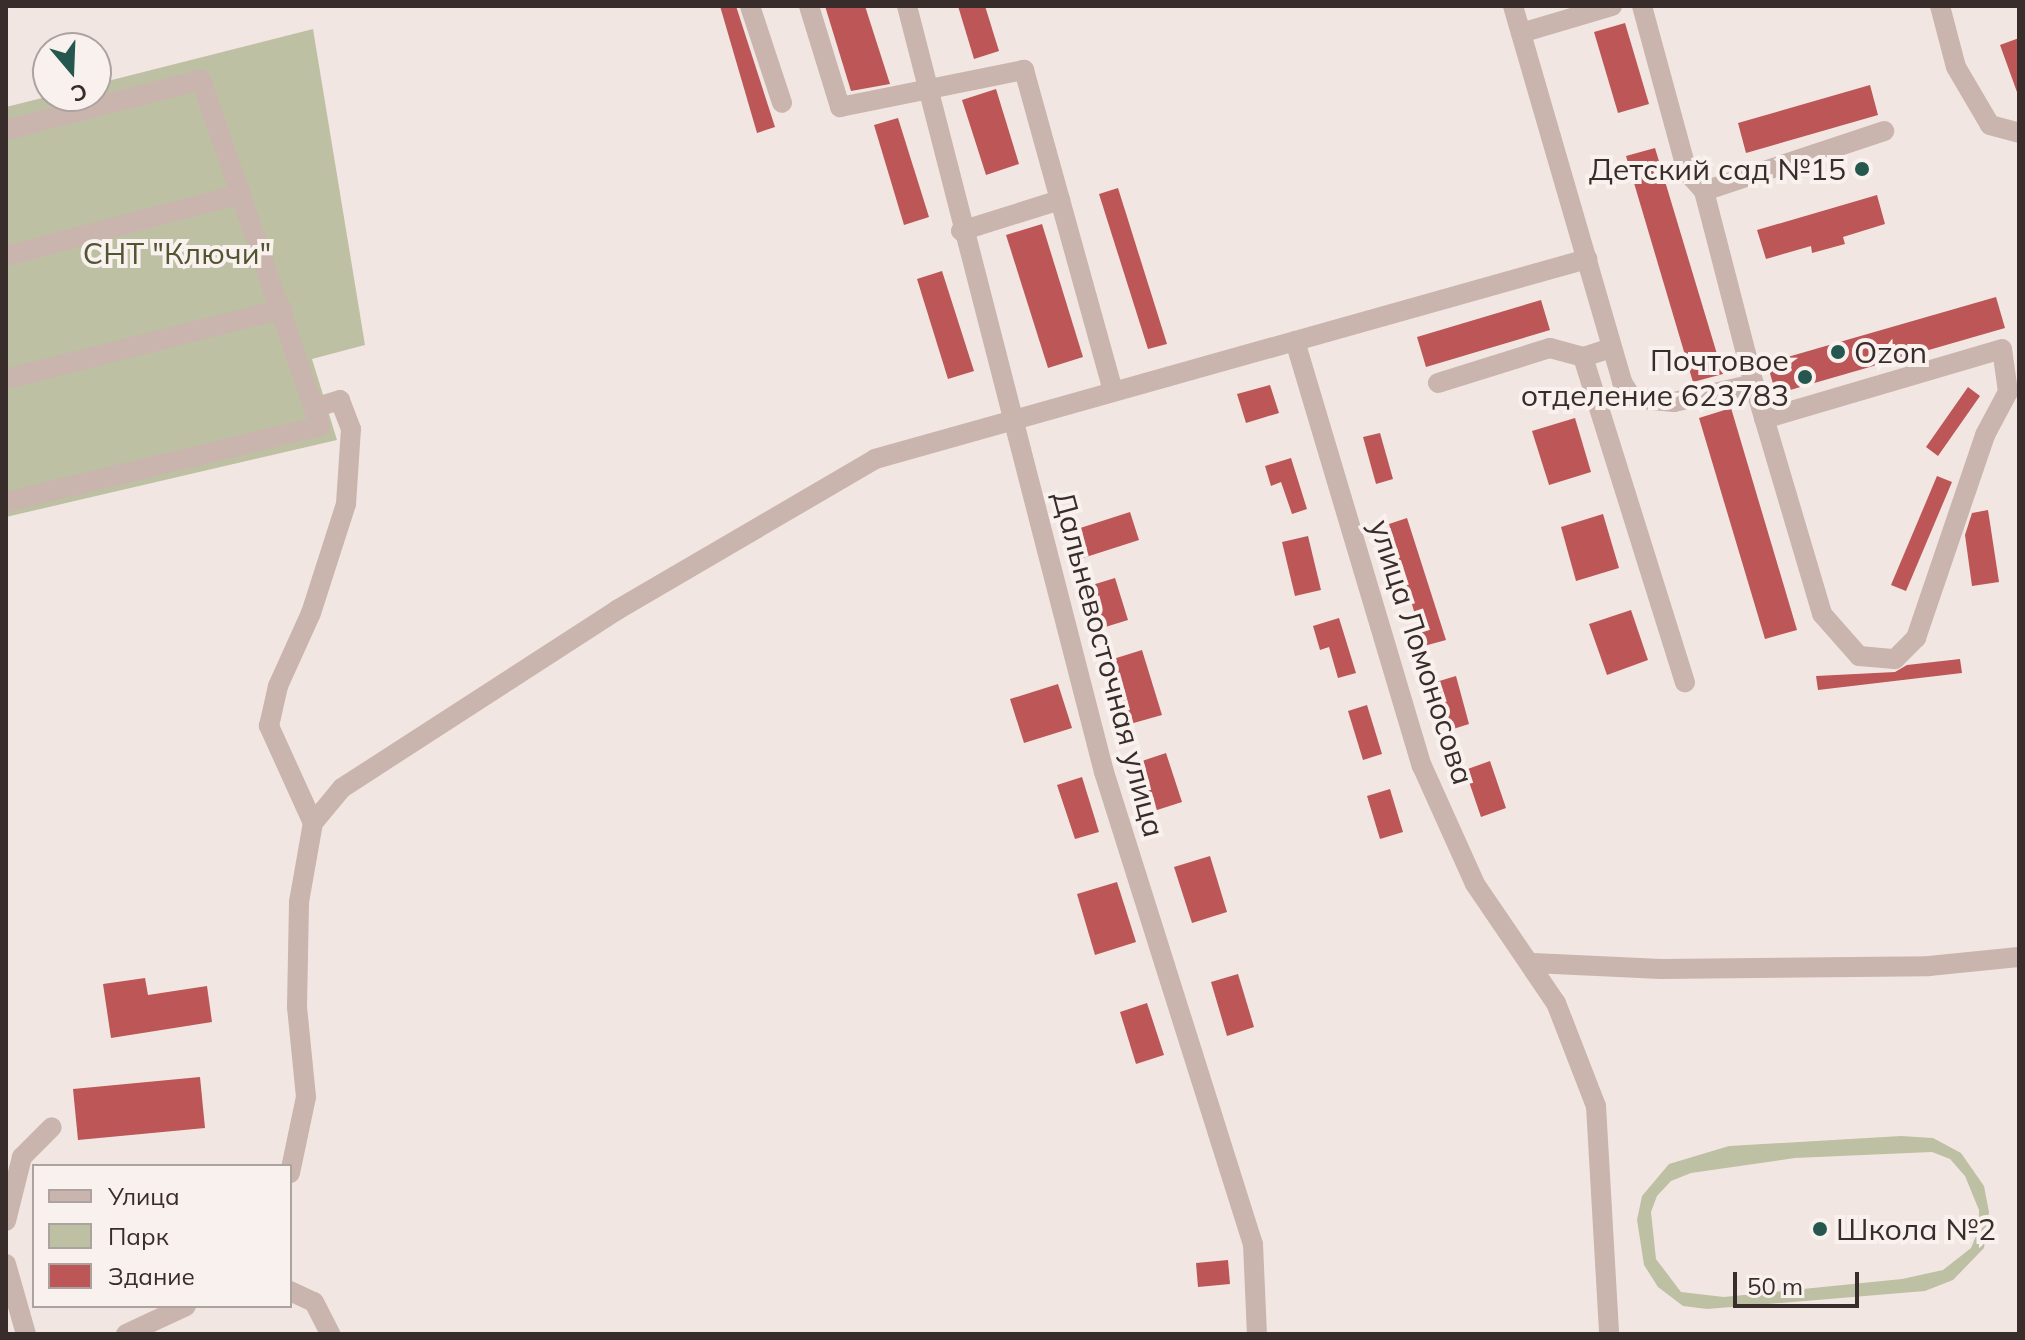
<!DOCTYPE html>
<html>
<head>
<meta charset="utf-8">
<style>
  body { margin:0 }
  #map { position:relative; width:2025px; height:1340px; overflow:hidden; background:#f2e6e2; font-family:Mulish,sans-serif }
  div>[style] { position:absolute }
  [style*='--x'] { left:calc(var(--x)*1px); top:calc(var(--y)*1px); width:calc(var(--w)*1px); rotate:calc(var(--a)*1deg) }
  .green>* { inset:0; background:#bec0a3 }
  .building>* { inset:0; background:#bc5657 }
  .minor>* { height:20px; margin:-10px; padding:0 10px; transform-origin:10px; border-radius:10px; background:#c9b4ae }
  .dots>* { width:22px; height:22px; translate:-50% -50%; box-sizing:border-box; border:4px solid #f9f1ee; border-radius:50% }
  span { translate:-50% -50%; white-space:nowrap; text-align:center; line-height:1.15; -webkit-text-stroke:8px #f9f1ee; paint-order:stroke }
  .poi-label { font-size:30px; color:#392d2c }
  .right { translate:-100% -50%; text-align:right }
  .left { translate:0 -50%; text-align:left }
  .park-label { font-size:30px; color:#515532 }
  .street-label { font-size:30px; color:#392d2c }
  .frame { position:absolute; inset:0; border:8px solid #392d2c; pointer-events:none }
  .legend { position:absolute; left:32px; top:1164px; width:260px; height:144px; box-sizing:border-box; background:#f9f1ee; border:2px solid #aca3a0; margin:0; padding:10px 14px; list-style:none; font-size:24px; color:#392d2c }
  .legend li { display:flex; align-items:center; gap:16px; height:40px }
  .legend b { width:40px; border:2px solid #aca3a0 }
  .north { position:absolute; left:32px; top:32px; width:80px; height:80px; box-sizing:border-box; background:#f9f1ee; border:2px solid #aca3a0; border-radius:50%; rotate:161deg; font-size:22px; font-weight:700; line-height:32px; text-align:center; color:#392d2c }
  .north::after { content:''; display:block; margin:auto; width:28px; height:36px; background:#25574e; clip-path:polygon(50% 0,100% 100%,50% 72%,0 100%) }
  .scale { position:absolute; left:1733px; top:1272px; width:126px; height:36px; box-sizing:border-box; border:4px solid #392d2c; border-top:0; padding-left:10px; font-size:24px; line-height:28px; white-space:nowrap; color:#392d2c; -webkit-text-stroke:6px #f9f1ee; paint-order:stroke }
</style>
</head>
<body>
<div id="map">
  <div class="green">
    <div style="clip-path:polygon(313px 29px,365px 345px,312px 359px,337px 440px,6px 517px,6px 107px,50px 96px,96px 96px,96px 84px)"></div>
    <div style="clip-path:polygon(evenodd,1901px 1136px,1933px 1138px,1961px 1153px,1984px 1186px,1989px 1212px,1984px 1248px,1953px 1280px,1925px 1291px,1707px 1309px,1683px 1306px,1658px 1287px,1644px 1265px,1637px 1220px,1642px 1196px,1669px 1164px,1729px 1146px,1901px 1136px,1932px 1152px,1950px 1159px,1965px 1176px,1979px 1210px,1979px 1229px,1971px 1248px,1943px 1270px,1902px 1279px,1724px 1297px,1681px 1292px,1656px 1259px,1651px 1212px,1657px 1196px,1671px 1181px,1691px 1173px,1795px 1158px,1932px 1152px)"></div>
  </div>
  <div class="building">
    <div style="clip-path:polygon(720px 6px,736px 6px,775px 127px,757px 133px)"></div>
    <div style="clip-path:polygon(825px 6px,865px 6px,890px 84px,851px 91px)"></div>
    <div style="clip-path:polygon(958px 6px,985px 6px,999px 51px,974px 59px)"></div>
    <div style="clip-path:polygon(1625px 23px,1649px 104px,1618px 113px,1594px 32px)"></div>
    <div style="clip-path:polygon(2019px 38px,2019px 92px,2017px 92px,2000px 45px)"></div>
    <div style="clip-path:polygon(1870px 85px,1878px 115px,1746px 153px,1738px 123px)"></div>
    <div style="clip-path:polygon(996px 89px,1019px 164px,986px 175px,962px 100px)"></div>
    <div style="clip-path:polygon(898px 118px,929px 217px,904px 225px,874px 125px)"></div>
    <div style="clip-path:polygon(1655px 148px,1723px 374px,1693px 382px,1626px 156px)"></div>
    <div style="clip-path:polygon(1118px 188px,1167px 344px,1148px 349px,1099px 194px)"></div>
    <div style="clip-path:polygon(1877px 195px,1885px 224px,1843px 237px,1845px 244px,1812px 253px,1811px 246px,1766px 259px,1757px 230px)"></div>
    <div style="clip-path:polygon(1042px 224px,1083px 357px,1048px 368px,1006px 235px)"></div>
    <div style="clip-path:polygon(942px 271px,974px 371px,948px 379px,917px 279px)"></div>
    <div style="clip-path:polygon(1996px 297px,2005px 328px,1776px 394px,1767px 363px)"></div>
    <div style="clip-path:polygon(1541px 300px,1550px 330px,1426px 367px,1417px 337px)"></div>
    <div style="clip-path:polygon(1270px 385px,1279px 413px,1246px 423px,1237px 394px)"></div>
    <div style="clip-path:polygon(1968px 387px,1980px 396px,1938px 456px,1926px 447px)"></div>
    <div style="clip-path:polygon(1731px 408px,1797px 630px,1765px 639px,1699px 418px)"></div>
    <div style="clip-path:polygon(1575px 418px,1591px 472px,1549px 485px,1532px 431px)"></div>
    <div style="clip-path:polygon(1380px 433px,1393px 479px,1376px 484px,1363px 437px)"></div>
    <div style="clip-path:polygon(1291px 458px,1307px 509px,1292px 514px,1281px 482px,1271px 486px,1265px 466px)"></div>
    <div style="clip-path:polygon(1937px 476px,1952px 482px,1906px 591px,1891px 585px)"></div>
    <div style="clip-path:polygon(1988px 510px,1999px 582px,1972px 586px,1965px 535px,1972px 513px)"></div>
    <div style="clip-path:polygon(1130px 512px,1139px 540px,1083px 558px,1074px 530px)"></div>
    <div style="clip-path:polygon(1603px 514px,1619px 568px,1576px 581px,1561px 527px)"></div>
    <div style="clip-path:polygon(1407px 518px,1446px 640px,1424px 646px,1389px 524px)"></div>
    <div style="clip-path:polygon(1308px 536px,1321px 590px,1295px 596px,1282px 542px)"></div>
    <div style="clip-path:polygon(1115px 578px,1128px 620px,1102px 628px,1089px 586px)"></div>
    <div style="clip-path:polygon(1631px 610px,1648px 660px,1607px 675px,1589px 624px)"></div>
    <div style="clip-path:polygon(1339px 618px,1356px 673px,1338px 678px,1329px 647px,1320px 650px,1313px 626px)"></div>
    <div style="clip-path:polygon(1142px 650px,1162px 715px,1130px 724px,1110px 660px)"></div>
    <div style="clip-path:polygon(1960px 659px,1962px 673px,1818px 690px,1816px 676px,1895px 672px,1907px 665px)"></div>
    <div style="clip-path:polygon(1456px 676px,1469px 724px,1450px 730px,1436px 682px)"></div>
    <div style="clip-path:polygon(1058px 684px,1072px 728px,1024px 743px,1010px 699px)"></div>
    <div style="clip-path:polygon(1367px 705px,1382px 754px,1363px 760px,1348px 711px)"></div>
    <div style="clip-path:polygon(1166px 753px,1182px 802px,1154px 811px,1139px 762px)"></div>
    <div style="clip-path:polygon(1490px 761px,1506px 808px,1481px 817px,1465px 770px)"></div>
    <div style="clip-path:polygon(1082px 777px,1099px 832px,1075px 839px,1057px 785px)"></div>
    <div style="clip-path:polygon(1390px 789px,1403px 832px,1380px 839px,1367px 796px)"></div>
    <div style="clip-path:polygon(1210px 856px,1227px 912px,1192px 923px,1174px 867px)"></div>
    <div style="clip-path:polygon(1117px 882px,1136px 942px,1095px 955px,1077px 894px)"></div>
    <div style="clip-path:polygon(1238px 974px,1254px 1027px,1227px 1036px,1211px 982px)"></div>
    <div style="clip-path:polygon(145px 978px,148px 995px,207px 986px,212px 1022px,111px 1038px,103px 984px)"></div>
    <div style="clip-path:polygon(1147px 1003px,1164px 1055px,1136px 1064px,1120px 1012px)"></div>
    <div style="clip-path:polygon(200px 1077px,205px 1128px,78px 1140px,73px 1089px)"></div>
    <div style="clip-path:polygon(1228px 1260px,1230px 1284px,1198px 1287px,1196px 1263px)"></div>
  </div>
  <div class="minor">
    <div style="--x:750;--y:6;--w:102;--a:71.7"></div>
    <div style="--x:809;--y:6;--w:106;--a:72.9"></div>
    <div style="--x:840;--y:107;--w:188;--a:-11.4"></div>
    <div style="--x:1024;--y:70;--w:332;--a:74.5"></div>
    <div style="--x:907;--y:6;--w:791;--a:75.58"></div>
    <div style="--x:1104;--y:772;--w:495;--a:72.5"></div>
    <div style="--x:1253;--y:1244;--w:90;--a:87.5"></div>
    <div style="--x:1513;--y:6;--w:391;--a:73.8"></div>
    <div style="--x:1622;--y:382;--w:19;--a:58"></div>
    <div style="--x:1632;--y:398;--w:42;--a:5.4"></div>
    <div style="--x:1674;--y:402;--w:82;--a:-12.7"></div>
    <div style="--x:1642;--y:6;--w:172;--a:74.8"></div>
    <div style="--x:1687;--y:172;--w:25;--a:48"></div>
    <div style="--x:1704;--y:191;--w:199;--a:75.5"></div>
    <div style="--x:1754;--y:384;--w:240;--a:73.5"></div>
    <div style="--x:1822;--y:614;--w:56;--a:48.6"></div>
    <div style="--x:1859;--y:656;--w:36;--a:5"></div>
    <div style="--x:1895;--y:659;--w:30;--a:-45"></div>
    <div style="--x:1916;--y:638;--w:214;--a:-71.2"></div>
    <div style="--x:1985;--y:435;--w:49;--a:-61.9"></div>
    <div style="--x:2008;--y:392;--w:43;--a:-97.9"></div>
    <div style="--x:2002;--y:349;--w:248;--a:163.6"></div>
    <div style="--x:1940;--y:6;--w:63;--a:75.3"></div>
    <div style="--x:1956;--y:67;--w:67;--a:59.6"></div>
    <div style="--x:1990;--y:125;--w:30;--a:15"></div>
    <div style="--x:1521;--y:33;--w:95;--a:-16.5"></div>
    <div style="--x:6;--y:130;--w:201;--a:-14.4"></div>
    <div style="--x:201;--y:80;--w:366;--a:71"></div>
    <div style="--x:320;--y:426;--w:323;--a:166.4"></div>
    <div style="--x:1704;--y:191;--w:190;--a:-18.4"></div>
    <div style="--x:961;--y:231;--w:104;--a:-17.4"></div>
    <div style="--x:6;--y:256;--w:243;--a:-14.8"></div>
    <div style="--x:1295;--y:341;--w:444;--a:73.4"></div>
    <div style="--x:1422;--y:766;--w:129;--a:65.8"></div>
    <div style="--x:1475;--y:884;--w:144;--a:55.8"></div>
    <div style="--x:1556;--y:1003;--w:110;--a:68.8"></div>
    <div style="--x:1596;--y:1106;--w:228;--a:86.7"></div>
    <div style="--x:1611;--y:348;--w:29;--a:162"></div>
    <div style="--x:1583;--y:357;--w:341;--a:72.6"></div>
    <div style="--x:6;--y:379;--w:285;--a:-14.2"></div>
    <div style="--x:1438;--y:383;--w:117;--a:-17.4"></div>
    <div style="--x:1550;--y:348;--w:34;--a:15"></div>
    <div style="--x:313;--y:823;--w:107;--a:-114.4"></div>
    <div style="--x:269;--y:726;--w:41;--a:-77.3"></div>
    <div style="--x:278;--y:686;--w:80;--a:-65.7"></div>
    <div style="--x:311;--y:613;--w:114;--a:-72.2"></div>
    <div style="--x:346;--y:504;--w:75;--a:-86.2"></div>
    <div style="--x:351;--y:429;--w:31;--a:-111"></div>
    <div style="--x:340;--y:400;--w:24;--a:163"></div>
    <div style="--x:1533;--y:963;--w:128;--a:2.7"></div>
    <div style="--x:1661;--y:969;--w:268;--a:-0.6"></div>
    <div style="--x:1929;--y:966;--w:90;--a:-5.7"></div>
    <div style="--x:290;--y:1173;--w:78;--a:-78.1"></div>
    <div style="--x:306;--y:1097;--w:90;--a:-95.7"></div>
    <div style="--x:297;--y:1007;--w:105;--a:-88.9"></div>
    <div style="--x:299;--y:902;--w:80;--a:-80"></div>
    <div style="--x:313;--y:823;--w:45;--a:-50.4"></div>
    <div style="--x:342;--y:788;--w:328;--a:-32.9"></div>
    <div style="--x:617;--y:610;--w:299;--a:-30.3"></div>
    <div style="--x:875;--y:459;--w:740;--a:-15.69"></div>
    <div style="--x:6;--y:1221;--w:66;--a:-76"></div>
    <div style="--x:22;--y:1157;--w:42;--a:-45"></div>
    <div style="--x:6;--y:1264;--w:73;--a:74.1"></div>
    <div style="--x:290;--y:1291;--w:26;--a:25"></div>
    <div style="--x:314;--y:1302;--w:36;--a:63"></div>
    <div style="--x:126;--y:1334;--w:66;--a:-25"></div>
  </div>
  <div class="dots">
    <div style="left:1862px;top:169px;background:#25574e"></div>
    <div style="left:1838px;top:352px;background:#25574e"></div>
    <div style="left:1805px;top:377px;background:#25574e"></div>
    <div style="left:1820px;top:1229px;background:#25574e"></div>
  </div>
  <div class="poi-label">
    <span class="right" style="left:1846px;top:169px">Детский сад №15</span>
    <span class="left" style="left:1854px;top:352px">Ozon</span>
    <span class="right" style="left:1789px;top:377px">Почтовое<br>отделение 623783</span>
    <span class="left" style="left:1836px;top:1229px">Школа №2</span>
  </div>
  <div class="park-label">
    <span style="left:177px;top:253px">СНТ "Ключи"</span>
  </div>
  <div class="street-label">
    <span style="left:1422px;top:652px;rotate:72deg">улица Ломоносова</span>
    <span style="left:1109px;top:664px;rotate:75deg">Дальневосточная улица</span>
  </div>
  <div class="frame"></div>
  <ul class="legend">
  <li><b style="height:10px;background:#c9b4ae"></b>Улица</li>
  <li><b style="height:22px;background:#bec0a3"></b>Парк</li>
  <li><b style="height:22px;background:#bc5657"></b>Здание</li>
  </ul>
  <div class="north">С</div>
  <div class="scale">50 m</div>
</div>
</body>
</html>
